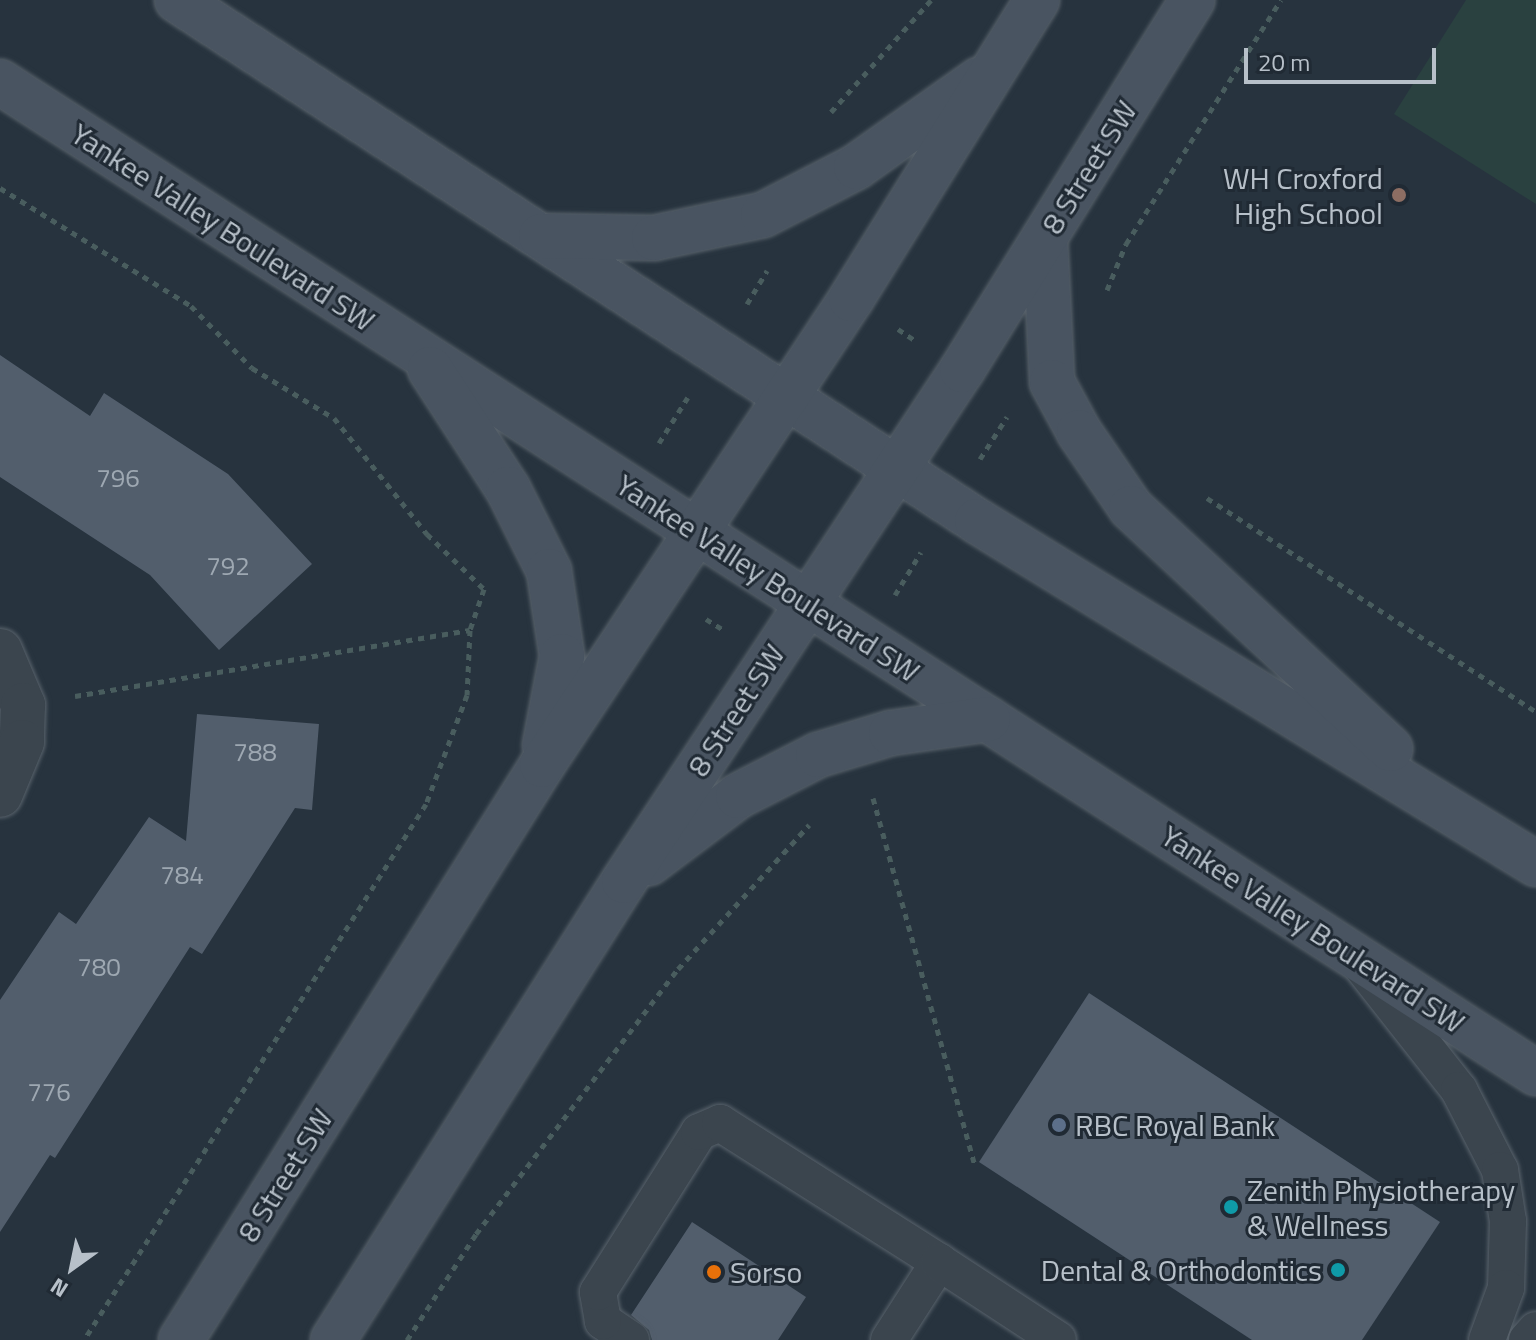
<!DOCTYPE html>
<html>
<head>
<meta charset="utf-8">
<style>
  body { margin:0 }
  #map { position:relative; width:1536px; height:1340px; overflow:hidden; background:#27333e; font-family:"Titillium Web",sans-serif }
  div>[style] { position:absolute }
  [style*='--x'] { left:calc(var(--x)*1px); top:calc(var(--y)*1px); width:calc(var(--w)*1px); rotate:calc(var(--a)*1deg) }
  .green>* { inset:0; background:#2a4140 }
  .building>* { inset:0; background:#525e6c }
  .path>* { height:5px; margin-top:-2.5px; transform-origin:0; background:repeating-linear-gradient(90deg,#495d5e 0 6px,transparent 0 12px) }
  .roads { filter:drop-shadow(0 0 2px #59636c) drop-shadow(0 0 2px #59636c) }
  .service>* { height:36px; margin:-18px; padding:0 18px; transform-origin:18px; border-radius:18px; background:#3b454e }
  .minor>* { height:44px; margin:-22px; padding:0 22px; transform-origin:22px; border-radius:22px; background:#3b454e }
  .secondary>* { height:44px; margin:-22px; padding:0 22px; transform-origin:22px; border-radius:22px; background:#495461 }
  .dots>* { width:22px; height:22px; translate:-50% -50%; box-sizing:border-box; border:4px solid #202a34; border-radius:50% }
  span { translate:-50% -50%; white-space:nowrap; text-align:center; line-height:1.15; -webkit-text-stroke:6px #202a34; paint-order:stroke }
  .number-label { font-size:26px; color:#9ea8b2 }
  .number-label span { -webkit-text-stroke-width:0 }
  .street-label { font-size:30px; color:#b7c0c9 }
  .poi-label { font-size:30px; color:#b7c0c9 }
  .right { translate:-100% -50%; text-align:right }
  .left { translate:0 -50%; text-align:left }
  .north { position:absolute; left:32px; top:1228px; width:80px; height:80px; -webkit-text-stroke:6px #202a34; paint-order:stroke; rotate:213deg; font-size:22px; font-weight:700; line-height:32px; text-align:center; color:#b7c0c9 }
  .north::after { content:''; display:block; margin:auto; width:28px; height:36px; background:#b7c0c9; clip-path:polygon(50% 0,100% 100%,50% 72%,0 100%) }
  .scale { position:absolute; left:1244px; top:48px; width:192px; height:36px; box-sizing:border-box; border:4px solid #b7c0c9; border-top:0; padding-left:10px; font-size:24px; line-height:28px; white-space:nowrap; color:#b7c0c9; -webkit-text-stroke:6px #202a34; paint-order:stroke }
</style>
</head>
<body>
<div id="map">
  <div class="green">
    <div style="clip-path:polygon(1466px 0,1536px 0,1536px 204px,1394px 114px)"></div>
  </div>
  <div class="building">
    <div style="clip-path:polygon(0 355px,90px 416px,104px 393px,228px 474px,312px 564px,219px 650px,150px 575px,0 477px)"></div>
    <div style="clip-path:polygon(197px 714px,319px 724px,312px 810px,295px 808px,202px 954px,190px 947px,55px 1158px,50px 1155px,0 1232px,0 1000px,59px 912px,76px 924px,149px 817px,186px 841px)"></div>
    <div style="clip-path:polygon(1089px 993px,1440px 1222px,1362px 1340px,1252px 1340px,979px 1162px)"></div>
    <div style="clip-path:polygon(692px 1222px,806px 1297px,778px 1340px,652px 1340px,649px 1330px,631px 1315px)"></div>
  </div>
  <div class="path">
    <div style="--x:831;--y:112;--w:150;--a:-48.2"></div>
    <div style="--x:0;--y:188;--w:225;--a:31.7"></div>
    <div style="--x:191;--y:306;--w:87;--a:45.5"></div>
    <div style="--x:252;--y:368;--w:96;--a:31.4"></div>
    <div style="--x:334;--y:418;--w:149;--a:51.3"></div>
    <div style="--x:427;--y:534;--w:79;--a:44"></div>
    <div style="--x:484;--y:589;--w:43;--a:108.9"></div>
    <div style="--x:470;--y:630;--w:65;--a:92.6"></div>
    <div style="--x:467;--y:695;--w:116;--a:110.6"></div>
    <div style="--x:426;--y:804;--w:636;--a:122.54"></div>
    <div style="--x:1107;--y:290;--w:50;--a:-67.6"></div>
    <div style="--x:1126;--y:244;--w:289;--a:-57.6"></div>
    <div style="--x:747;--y:304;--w:39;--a:-59"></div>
    <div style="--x:898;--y:329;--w:22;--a:34"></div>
    <div style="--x:659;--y:443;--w:54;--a:-57.8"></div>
    <div style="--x:980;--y:459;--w:50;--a:-57.3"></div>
    <div style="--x:1207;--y:498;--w:392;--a:33"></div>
    <div style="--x:895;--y:595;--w:50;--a:-58.8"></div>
    <div style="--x:706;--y:619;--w:22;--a:32"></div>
    <div style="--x:75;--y:696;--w:400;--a:-9.5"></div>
    <div style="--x:873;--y:798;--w:383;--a:74.5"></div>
    <div style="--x:407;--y:1340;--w:126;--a:-56.9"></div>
    <div style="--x:476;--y:1234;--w:333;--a:-52.7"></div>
    <div style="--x:678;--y:969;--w:195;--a:-47.7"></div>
  </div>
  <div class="roads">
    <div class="service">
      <div style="--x:1363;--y:968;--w:155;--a:51.8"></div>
      <div style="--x:1459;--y:1090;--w:90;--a:62.9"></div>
      <div style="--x:1500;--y:1170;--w:52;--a:81.1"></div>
      <div style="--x:1508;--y:1221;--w:67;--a:91.7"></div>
      <div style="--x:1506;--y:1288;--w:55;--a:110.1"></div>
      <div style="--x:631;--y:1340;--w:34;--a:-146"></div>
      <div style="--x:603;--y:1321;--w:29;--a:-100"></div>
      <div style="--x:598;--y:1292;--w:189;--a:-57.7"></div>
      <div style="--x:699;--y:1132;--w:23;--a:-23"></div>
      <div style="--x:720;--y:1123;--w:259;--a:32.4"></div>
      <div style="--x:889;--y:1340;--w:93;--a:-57.3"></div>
      <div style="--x:939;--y:1262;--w:142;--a:33.2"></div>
      <div style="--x:1527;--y:1340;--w:13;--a:-48"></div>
    </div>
    <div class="minor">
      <div style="--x:0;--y:651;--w:59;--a:66.9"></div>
      <div style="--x:23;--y:705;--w:37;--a:92"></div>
      <div style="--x:22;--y:742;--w:57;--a:112.5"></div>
    </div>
    <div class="secondary">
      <div style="--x:177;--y:0;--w:955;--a:33.07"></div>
      <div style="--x:977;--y:521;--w:656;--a:31.53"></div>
      <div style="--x:0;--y:82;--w:1828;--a:32.83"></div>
      <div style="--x:541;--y:236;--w:113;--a:1"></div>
      <div style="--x:654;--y:238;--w:111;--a:-11.9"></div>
      <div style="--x:763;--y:215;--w:105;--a:-27.3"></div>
      <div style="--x:856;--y:167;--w:151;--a:-35.3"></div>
      <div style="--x:1045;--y:237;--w:145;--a:87.2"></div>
      <div style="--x:1052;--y:382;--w:57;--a:61.6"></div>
      <div style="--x:1079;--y:432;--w:92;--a:55.6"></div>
      <div style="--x:1131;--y:508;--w:354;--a:42.9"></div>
      <div style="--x:430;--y:369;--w:143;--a:57"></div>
      <div style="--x:508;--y:489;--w:92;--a:63.4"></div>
      <div style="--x:549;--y:571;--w:86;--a:81.3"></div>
      <div style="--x:562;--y:656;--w:91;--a:100.8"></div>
      <div style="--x:649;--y:863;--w:111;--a:-37"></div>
      <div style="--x:738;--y:796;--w:90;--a:-27.1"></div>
      <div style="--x:818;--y:755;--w:76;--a:-16.8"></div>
      <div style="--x:891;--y:733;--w:98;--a:-8.2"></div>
      <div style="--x:181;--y:1340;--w:679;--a:-57.88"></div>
      <div style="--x:542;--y:765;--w:559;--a:-56.45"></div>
      <div style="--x:851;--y:299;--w:352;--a:-58.1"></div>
      <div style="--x:333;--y:1340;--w:543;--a:-57.63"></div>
      <div style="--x:624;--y:881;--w:613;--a:-56.52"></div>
      <div style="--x:962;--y:370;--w:436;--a:-58.1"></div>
    </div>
  </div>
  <div class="dots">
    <div style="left:1399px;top:195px;background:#8d6e63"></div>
    <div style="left:1059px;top:1125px;background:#5c6f8a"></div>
    <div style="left:1231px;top:1207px;background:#0f9aa8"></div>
    <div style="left:1338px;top:1270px;background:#0f9aa8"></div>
    <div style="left:714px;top:1272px;background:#e8710a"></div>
  </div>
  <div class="number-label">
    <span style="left:118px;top:478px">796</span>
    <span style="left:228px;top:566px">792</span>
    <span style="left:255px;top:752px">788</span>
    <span style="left:182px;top:875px">784</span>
    <span style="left:99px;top:967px">780</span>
    <span style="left:49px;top:1092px">776</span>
  </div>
  <div class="street-label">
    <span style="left:1089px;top:167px;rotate:-58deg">8 Street SW</span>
    <span style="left:223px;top:227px;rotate:33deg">Yankee Valley Boulevard SW</span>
    <span style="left:768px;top:578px;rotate:33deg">Yankee Valley Boulevard SW</span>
    <span style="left:736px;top:710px;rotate:-57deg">8 Street SW</span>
    <span style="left:1313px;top:929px;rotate:33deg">Yankee Valley Boulevard SW</span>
    <span style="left:285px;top:1175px;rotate:-58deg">8 Street SW</span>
  </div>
  <div class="poi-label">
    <span class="right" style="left:1383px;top:195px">WH Croxford<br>High School</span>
    <span class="left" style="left:1075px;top:1125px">RBC Royal Bank</span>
    <span class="left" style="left:1247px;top:1207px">Zenith Physiotherapy<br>&amp; Wellness</span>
    <span class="right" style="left:1322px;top:1270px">Dental &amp; Orthodontics</span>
    <span class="left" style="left:730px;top:1272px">Sorso</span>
  </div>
  <div class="north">N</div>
  <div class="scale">20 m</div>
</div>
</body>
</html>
